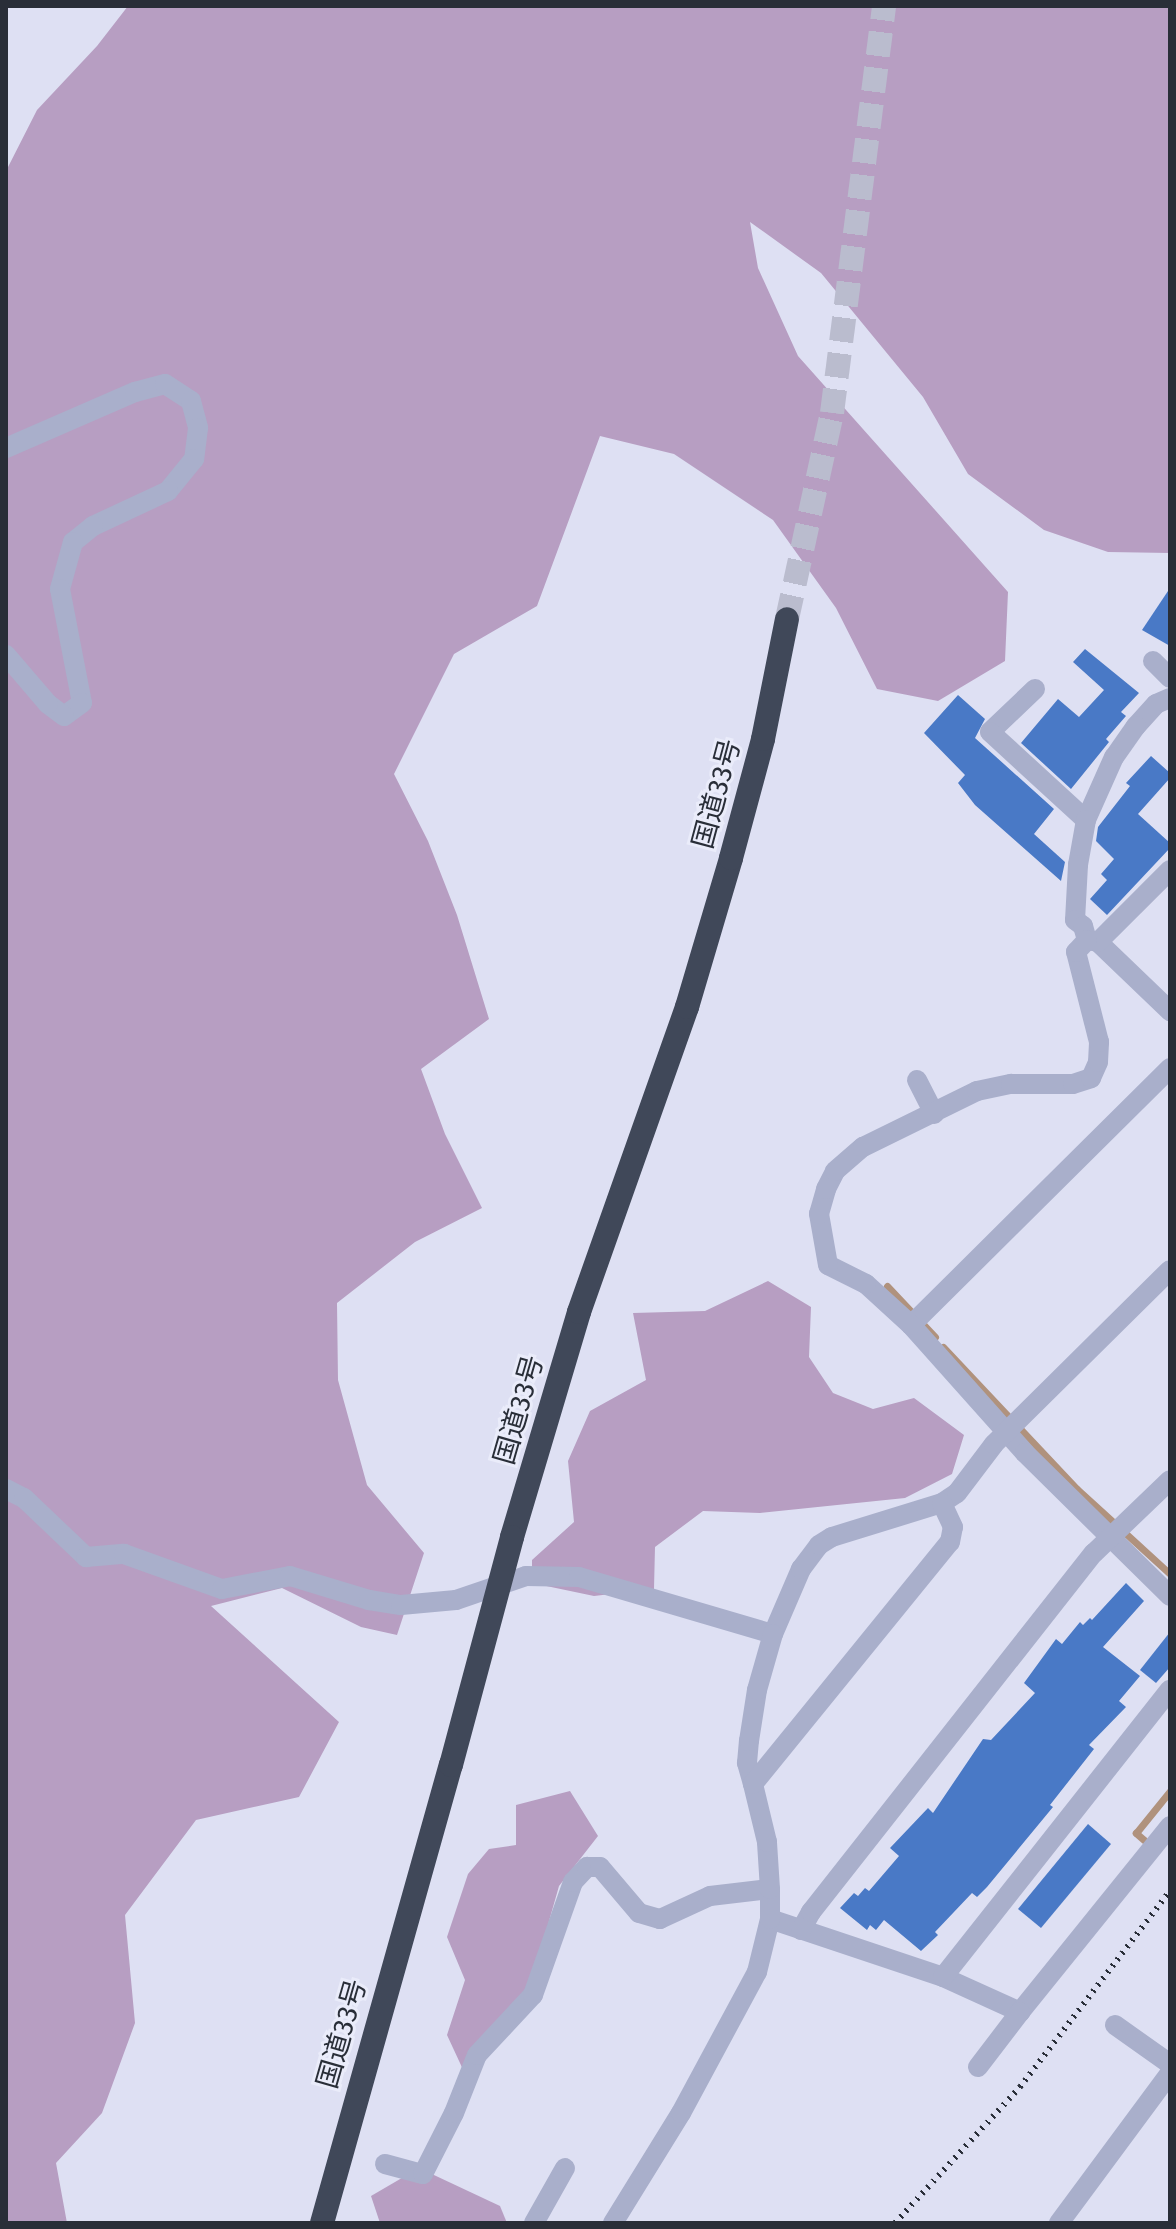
<!DOCTYPE html>
<html>
<head>
<meta charset="utf-8">
<style>
  body { margin:0 }
  #map { position:relative; width:1176px; height:2229px; overflow:hidden; background:#dee0f3; font-family:"Fira Sans","Noto Sans JP",sans-serif }
  div>[style] { position:absolute }
  [style*='--x'] { left:calc(var(--x)*1px); top:calc(var(--y)*1px); width:calc(var(--w)*1px); rotate:calc(var(--a)*1deg) }
  .green>* { inset:0; background:#b79ec2 }
  .stream>* { height:7px; margin:-3.5px; padding:0 3.5px; transform-origin:3.5px; border-radius:3.5px; background:#b0927d }
  .building>* { inset:0; background:#4979c6 }
  .highway-tunnel>* { height:24px; margin-top:-12px; transform-origin:0; background:repeating-linear-gradient(90deg,#babcce 0 24px,transparent 0 36px) }
  .street>* { height:20px; margin:-10px; padding:0 10px; transform-origin:10px; border-radius:10px; background:#a9afcb }
  .highway>* { height:24px; margin:-12px; padding:0 12px; transform-origin:12px; border-radius:12px; background:#404859 }
  .rail>* { height:6px; margin-top:-3px; transform-origin:0; background:repeating-linear-gradient(90deg,#292e38 0 2px,transparent 0 8px) }
  .highway-bridge>* { height:24px; margin:-12px; padding:0 12px; transform-origin:12px; border-radius:12px; background:#404859 }
  span { translate:-50% -50%; white-space:nowrap; text-align:center; line-height:1.15; -webkit-text-stroke:6px #eaecfa; paint-order:stroke }
  .street-label { font-size:28px; color:#292e38 }
  .frame { position:absolute; inset:0; border:8px solid #292e38; pointer-events:none }
</style>
</head>
<body>
<div id="map">
  <div class="green">
    <div style="clip-path:polygon(128px 6px,1170px 6px,1170px 553px,1108px 552px,1044px 530px,968px 474px,923px 397px,821px 273px,750px 222px,758px 268px,798px 356px,1008px 592px,1005px 661px,938px 701px,877px 689px,836px 608px,773px 520px,674px 454px,600px 436px,537px 606px,454px 654px,394px 774px,428px 841px,457px 915px,489px 1019px,421px 1069px,445px 1134px,482px 1208px,415px 1242px,337px 1303px,338px 1380px,367px 1485px,424px 1553px,397px 1635px,361px 1627px,282px 1588px,211px 1606px,339px 1722px,299px 1797px,196px 1820px,125px 1915px,135px 2023px,102px 2113px,56px 2163px,67px 2223px,6px 2223px,6px 171px,37px 110px,97px 46px)"></div>
    <div style="clip-path:polygon(768px 1281px,811px 1307px,809px 1357px,833px 1393px,873px 1409px,914px 1398px,964px 1435px,952px 1474px,905px 1498px,760px 1513px,703px 1511px,655px 1547px,654px 1589px,594px 1596px,532px 1583px,532px 1560px,574px 1522px,568px 1461px,590px 1411px,646px 1380px,633px 1313px,705px 1311px)"></div>
    <div style="clip-path:polygon(570px 1791px,598px 1836px,559px 1886px,528px 1995px,466px 2076px,447px 2035px,465px 1980px,447px 1937px,468px 1874px,489px 1849px,516px 1845px,516px 1805px)"></div>
    <div style="clip-path:polygon(419px 2168px,500px 2206px,507px 2223px,380px 2223px,371px 2196px)"></div>
  </div>
  <div class="stream">
    <div style="--x:887;--y:1286;--w:70;--a:46.7"></div>
    <div style="--x:943;--y:1347;--w:195;--a:46.7"></div>
    <div style="--x:1077;--y:1489;--w:126;--a:42.4"></div>
    <div style="--x:1144;--y:1840;--w:11;--a:-139"></div>
    <div style="--x:1136;--y:1833;--w:54;--a:-51"></div>
  </div>
  <div class="building">
    <div style="clip-path:polygon(1170px 588px,1170px 646px,1142px 630px)"></div>
    <div style="clip-path:polygon(1085px 649px,1139px 693px,1121px 712px,1126px 716px,1106px 739px,1109px 742px,1071px 789px,1021px 743px,1058px 699px,1079px 717px,1104px 690px,1073px 662px)"></div>
    <div style="clip-path:polygon(958px 695px,985px 719px,975px 738px,1054px 809px,1034px 834px,1065px 862px,1061px 881px,975px 805px,958px 783px,965px 775px,924px 733px)"></div>
    <div style="clip-path:polygon(1151px 756px,1170px 773px,1170px 778px,1138px 814px,1170px 843px,1170px 848px,1107px 915px,1090px 899px,1107px 880px,1101px 874px,1114px 859px,1096px 841px,1098px 827px,1130px 786px,1126px 783px)"></div>
    <div style="clip-path:polygon(1126px 1583px,1144px 1601px,1103px 1647px,1140px 1676px,1119px 1701px,1126px 1707px,1089px 1745px,1094px 1749px,1050px 1805px,1053px 1807px,987px 1887px,977px 1897px,972px 1893px,935px 1932px,938px 1935px,921px 1951px,884px 1920px,876px 1930px,870px 1925px,867px 1930px,840px 1908px,854px 1893px,858px 1896px,865px 1888px,869px 1891px,899px 1856px,890px 1848px,928px 1808px,933px 1813px,983px 1739px,991px 1740px,1035px 1693px,1024px 1683px,1056px 1639px,1062px 1644px,1080px 1622px,1083px 1625px,1090px 1618px,1092px 1620px)"></div>
    <div style="clip-path:polygon(1170px 1632px,1170px 1667px,1156px 1683px,1140px 1670px)"></div>
    <div style="clip-path:polygon(1088px 1824px,1111px 1844px,1041px 1928px,1018px 1909px)"></div>
  </div>
  <div class="highway-tunnel">
    <div style="--x:787;--y:619;--w:211;--a:-77.7"></div>
    <div style="--x:832;--y:413;--w:410;--a:-82.7"></div>
  </div>
  <div class="street">
    <div style="--x:6;--y:448;--w:141;--a:-23.5"></div>
    <div style="--x:135;--y:392;--w:31;--a:-15"></div>
    <div style="--x:165;--y:384;--w:31;--a:33"></div>
    <div style="--x:191;--y:401;--w:28;--a:75"></div>
    <div style="--x:198;--y:428;--w:31;--a:97"></div>
    <div style="--x:194;--y:459;--w:41;--a:129.1"></div>
    <div style="--x:168;--y:491;--w:83;--a:155"></div>
    <div style="--x:93;--y:526;--w:26;--a:141"></div>
    <div style="--x:73;--y:542;--w:49;--a:105.5"></div>
    <div style="--x:60;--y:589;--w:116;--a:79.1"></div>
    <div style="--x:82;--y:703;--w:22;--a:144"></div>
    <div style="--x:64;--y:716;--w:20;--a:-143"></div>
    <div style="--x:48;--y:704;--w:65;--a:-130.6"></div>
    <div style="--x:1153;--y:661;--w:24;--a:45"></div>
    <div style="--x:1035;--y:689;--w:62;--a:136.3"></div>
    <div style="--x:990;--y:732;--w:130;--a:42.5"></div>
    <div style="--x:1170;--y:698;--w:15;--a:157"></div>
    <div style="--x:1156;--y:704;--w:30;--a:132"></div>
    <div style="--x:1136;--y:726;--w:38;--a:125"></div>
    <div style="--x:1114;--y:757;--w:69;--a:114"></div>
    <div style="--x:1086;--y:820;--w:46;--a:100.1"></div>
    <div style="--x:1078;--y:865;--w:55;--a:93.1"></div>
    <div style="--x:1075;--y:920;--w:10;--a:37"></div>
    <div style="--x:1083;--y:926;--w:15;--a:74"></div>
    <div style="--x:1087;--y:940;--w:11;--a:10"></div>
    <div style="--x:1098;--y:942;--w:100;--a:43.8"></div>
    <div style="--x:1098;--y:942;--w:102;--a:-45"></div>
    <div style="--x:1170;--y:1068;--w:365;--a:135.2"></div>
    <div style="--x:911;--y:1325;--w:171;--a:48.3"></div>
    <div style="--x:1025;--y:1453;--w:204;--a:44.6"></div>
    <div style="--x:917;--y:1080;--w:38;--a:63"></div>
    <div style="--x:911;--y:1325;--w:61;--a:-137.7"></div>
    <div style="--x:866;--y:1284;--w:42;--a:-153.4"></div>
    <div style="--x:828;--y:1265;--w:52;--a:-100"></div>
    <div style="--x:819;--y:1214;--w:26;--a:-74"></div>
    <div style="--x:826;--y:1189;--w:20;--a:-63"></div>
    <div style="--x:835;--y:1171;--w:37;--a:-41"></div>
    <div style="--x:863;--y:1147;--w:127;--a:-26.2"></div>
    <div style="--x:977;--y:1091;--w:35;--a:-12"></div>
    <div style="--x:1011;--y:1084;--w:62;--a:0"></div>
    <div style="--x:1073;--y:1084;--w:19;--a:-18"></div>
    <div style="--x:1091;--y:1078;--w:17;--a:-66"></div>
    <div style="--x:1098;--y:1062;--w:20;--a:-87"></div>
    <div style="--x:1099;--y:1042;--w:93;--a:-104.3"></div>
    <div style="--x:1076;--y:952;--w:16;--a:-47"></div>
    <div style="--x:6;--y:1489;--w:20;--a:27"></div>
    <div style="--x:24;--y:1498;--w:86;--a:43.6"></div>
    <div style="--x:86;--y:1557;--w:38;--a:-5"></div>
    <div style="--x:124;--y:1554;--w:104;--a:19.7"></div>
    <div style="--x:222;--y:1589;--w:69;--a:-10.8"></div>
    <div style="--x:290;--y:1576;--w:83;--a:16.9"></div>
    <div style="--x:369;--y:1600;--w:32;--a:9"></div>
    <div style="--x:401;--y:1605;--w:55;--a:-5.2"></div>
    <div style="--x:456;--y:1600;--w:74;--a:-18.9"></div>
    <div style="--x:526;--y:1576;--w:53;--a:1.1"></div>
    <div style="--x:579;--y:1577;--w:202;--a:16.4"></div>
    <div style="--x:773;--y:1634;--w:71;--a:-66.7"></div>
    <div style="--x:801;--y:1569;--w:30;--a:-53"></div>
    <div style="--x:819;--y:1545;--w:15;--a:-32"></div>
    <div style="--x:832;--y:1537;--w:115;--a:-17.2"></div>
    <div style="--x:942;--y:1503;--w:18;--a:-34"></div>
    <div style="--x:957;--y:1493;--w:61;--a:-52.9"></div>
    <div style="--x:994;--y:1444;--w:247;--a:-44.7"></div>
    <div style="--x:753;--y:1784;--w:22;--a:-106"></div>
    <div style="--x:747;--y:1763;--w:22;--a:-85"></div>
    <div style="--x:749;--y:1741;--w:52;--a:-81.1"></div>
    <div style="--x:757;--y:1690;--w:58;--a:-74.1"></div>
    <div style="--x:770;--y:1919;--w:182;--a:18.5"></div>
    <div style="--x:943;--y:1977;--w:85;--a:24.4"></div>
    <div style="--x:1020;--y:2012;--w:239;--a:-51.1"></div>
    <div style="--x:801;--y:1930;--w:21;--a:-61"></div>
    <div style="--x:811;--y:1912;--w:457;--a:-51.8"></div>
    <div style="--x:1094;--y:1553;--w:105;--a:-43.8"></div>
    <div style="--x:943;--y:1977;--w:366;--a:-51.7"></div>
    <div style="--x:1115;--y:2025;--w:67;--a:35.3"></div>
    <div style="--x:978;--y:2067;--w:69;--a:-52.6"></div>
    <div style="--x:385;--y:2164;--w:39;--a:15"></div>
    <div style="--x:423;--y:2174;--w:68;--a:-63.1"></div>
    <div style="--x:454;--y:2113;--w:62;--a:-68.4"></div>
    <div style="--x:477;--y:2055;--w:82;--a:-47"></div>
    <div style="--x:533;--y:1995;--w:120;--a:-70.5"></div>
    <div style="--x:573;--y:1882;--w:21;--a:-47"></div>
    <div style="--x:587;--y:1867;--w:13;--a:0"></div>
    <div style="--x:600;--y:1867;--w:60;--a:49.7"></div>
    <div style="--x:639;--y:1913;--w:22;--a:16"></div>
    <div style="--x:660;--y:1919;--w:55;--a:-24.7"></div>
    <div style="--x:710;--y:1896;--w:60;--a:-6.7"></div>
    <div style="--x:534;--y:2223;--w:63;--a:-60.6"></div>
    <div style="--x:613;--y:2223;--w:129;--a:-58.3"></div>
    <div style="--x:681;--y:2113;--w:160;--a:-61.7"></div>
    <div style="--x:757;--y:1972;--w:55;--a:-76.2"></div>
    <div style="--x:770;--y:1919;--w:30;--a:-90"></div>
    <div style="--x:770;--y:1889;--w:47;--a:-93.7"></div>
    <div style="--x:767;--y:1842;--w:60;--a:-103.6"></div>
    <div style="--x:753;--y:1784;--w:312;--a:-50.9"></div>
    <div style="--x:950;--y:1542;--w:15;--a:-79"></div>
    <div style="--x:953;--y:1527;--w:26;--a:-115"></div>
    <div style="--x:1059;--y:2223;--w:187;--a:-53.5"></div>
  </div>
  <div class="highway">
    <div style="--x:512;--y:1537;--w:235;--a:-73.4"></div>
    <div style="--x:579;--y:1312;--w:324;--a:-70.5"></div>
    <div style="--x:687;--y:1007;--w:155;--a:-73.5"></div>
    <div style="--x:731;--y:858;--w:123;--a:-74.9"></div>
    <div style="--x:763;--y:739;--w:122;--a:-78.7"></div>
    <div style="--x:322;--y:2223;--w:476;--a:-74.3"></div>
  </div>
  <div class="rail">
    <div style="--x:895;--y:2223;--w:185;--a:-47.4"></div>
    <div style="--x:1020;--y:2087;--w:247;--a:-52.6"></div>
  </div>
  <div class="highway-bridge">
    <div style="--x:451;--y:1765;--w:236;--a:-75"></div>
  </div>
  <div class="street-label">
    <span style="left:717px;top:794px;rotate:-75deg">国道33号</span>
    <span style="left:519px;top:1410px;rotate:-74deg">国道33号</span>
    <span style="left:342px;top:2034px;rotate:-74deg">国道33号</span>
  </div>
  <div class="frame"></div>
</div>
</body>
</html>
